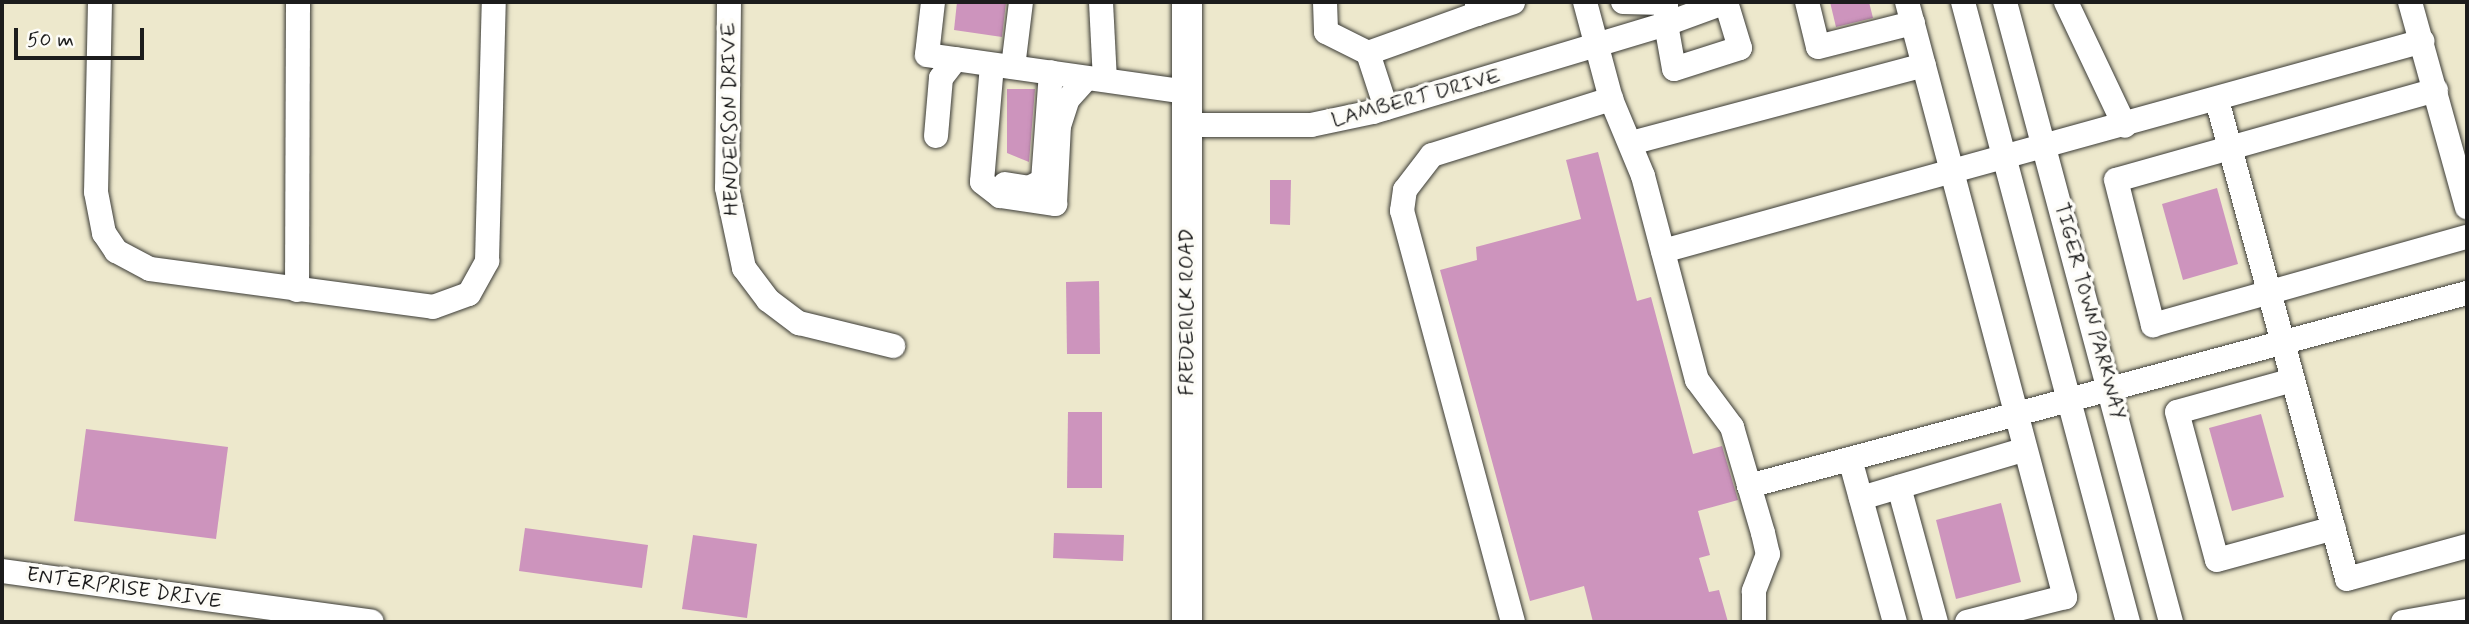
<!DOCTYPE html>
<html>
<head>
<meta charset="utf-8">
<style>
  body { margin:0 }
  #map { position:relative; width:2469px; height:624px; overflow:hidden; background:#ede8cc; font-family:Mynerve,sans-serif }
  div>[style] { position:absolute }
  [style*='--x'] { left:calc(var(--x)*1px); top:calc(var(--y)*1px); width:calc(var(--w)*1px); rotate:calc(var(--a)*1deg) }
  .building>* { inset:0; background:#cd94bd }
  .roads { filter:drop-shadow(0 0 2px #3b3b36) drop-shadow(0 0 2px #3b3b36) }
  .minor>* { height:24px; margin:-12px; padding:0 12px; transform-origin:12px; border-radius:12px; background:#fff }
  .major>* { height:30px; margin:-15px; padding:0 15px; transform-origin:15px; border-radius:15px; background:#fff }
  span { translate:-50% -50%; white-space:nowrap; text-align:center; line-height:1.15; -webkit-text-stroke:7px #fdfcf7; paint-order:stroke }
  .street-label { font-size:21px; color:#1c1c1c }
  .frame { position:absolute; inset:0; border:4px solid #1c1c1c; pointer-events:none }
  .scale { position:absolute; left:14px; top:28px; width:130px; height:32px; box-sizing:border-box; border:4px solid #1c1c1c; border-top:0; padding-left:9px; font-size:21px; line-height:24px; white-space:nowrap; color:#1c1c1c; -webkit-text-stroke:5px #fdfcf7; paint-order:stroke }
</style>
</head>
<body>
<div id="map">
  <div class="building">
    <div style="clip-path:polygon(957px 2px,1006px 2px,1002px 37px,954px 30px)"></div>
    <div style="clip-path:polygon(1830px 2px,1869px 2px,1873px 18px,1836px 27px)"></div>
    <div style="clip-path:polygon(1007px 89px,1035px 89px,1029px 162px,1007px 153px)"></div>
    <div style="clip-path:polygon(1598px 152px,1637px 301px,1651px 297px,1693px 454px,1722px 446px,1738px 500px,1698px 511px,1710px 555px,1699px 558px,1709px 592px,1719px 590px,1728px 622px,1593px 622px,1584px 586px,1530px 601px,1440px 270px,1477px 260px,1476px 247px,1581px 219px,1566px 160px)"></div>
    <div style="clip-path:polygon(1270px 180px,1291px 180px,1290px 225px,1270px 224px)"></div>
    <div style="clip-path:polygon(2217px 188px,2238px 264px,2183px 280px,2162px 204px)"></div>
    <div style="clip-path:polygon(1099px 281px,1100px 354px,1067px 354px,1066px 282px)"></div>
    <div style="clip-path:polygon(1068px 412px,1102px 412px,1102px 488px,1067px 488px)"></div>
    <div style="clip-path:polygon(2261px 414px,2284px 497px,2232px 511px,2209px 428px)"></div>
    <div style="clip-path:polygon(86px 429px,228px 447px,216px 539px,74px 521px)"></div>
    <div style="clip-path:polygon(2001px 503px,2021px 582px,1956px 599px,1936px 520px)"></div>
    <div style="clip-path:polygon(525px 528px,648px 545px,642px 588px,519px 571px)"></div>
    <div style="clip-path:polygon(1054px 533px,1124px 535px,1123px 561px,1053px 558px)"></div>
    <div style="clip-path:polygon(693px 535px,757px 544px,747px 618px,682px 609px)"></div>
  </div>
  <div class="roads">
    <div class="minor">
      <div style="--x:100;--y:2;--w:190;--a:91.2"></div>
      <div style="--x:96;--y:192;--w:42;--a:79"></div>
      <div style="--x:104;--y:233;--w:22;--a:56"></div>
      <div style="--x:116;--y:251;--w:38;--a:28"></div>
      <div style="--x:150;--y:269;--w:286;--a:7.6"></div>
      <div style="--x:433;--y:307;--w:38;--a:-20"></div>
      <div style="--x:469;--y:294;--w:38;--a:-61"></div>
      <div style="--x:487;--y:261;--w:259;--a:-88.5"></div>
      <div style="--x:729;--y:2;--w:186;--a:90.6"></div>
      <div style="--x:727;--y:188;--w:82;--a:78"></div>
      <div style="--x:744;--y:268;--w:40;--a:53"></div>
      <div style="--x:768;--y:300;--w:39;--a:37"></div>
      <div style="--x:799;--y:323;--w:97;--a:13.7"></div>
      <div style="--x:933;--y:2;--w:53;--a:96.5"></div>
      <div style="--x:927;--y:55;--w:263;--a:8.1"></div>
      <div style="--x:1101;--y:2;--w:78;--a:87.1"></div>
      <div style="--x:1325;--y:2;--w:30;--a:88"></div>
      <div style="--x:1326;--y:32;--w:47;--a:26.6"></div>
      <div style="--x:1368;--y:53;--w:116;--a:-19.7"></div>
      <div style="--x:1477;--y:14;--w:12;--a:-90"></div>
      <div style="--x:1585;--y:2;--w:100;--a:75"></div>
      <div style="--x:1611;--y:99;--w:83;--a:67.4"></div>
      <div style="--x:1643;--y:176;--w:211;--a:75.2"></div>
      <div style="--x:1697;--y:380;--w:59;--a:53.3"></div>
      <div style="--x:1732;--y:427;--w:110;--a:73.7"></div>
      <div style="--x:1763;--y:533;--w:22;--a:77"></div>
      <div style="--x:1768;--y:554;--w:40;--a:111"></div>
      <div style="--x:1754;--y:591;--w:31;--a:90"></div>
      <div style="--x:1623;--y:2;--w:43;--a:1.3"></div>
      <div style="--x:1726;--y:2;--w:48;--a:73.1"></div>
      <div style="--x:1740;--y:48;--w:69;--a:162.3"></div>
      <div style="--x:1674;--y:69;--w:46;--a:-100.1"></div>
      <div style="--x:1666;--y:24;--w:64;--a:-20.1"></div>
      <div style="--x:1807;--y:2;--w:46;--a:76.3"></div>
      <div style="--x:1818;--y:47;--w:98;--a:-14.2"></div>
      <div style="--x:1907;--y:2;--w:616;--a:75.13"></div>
      <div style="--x:2065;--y:597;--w:101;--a:165.7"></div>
      <div style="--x:1963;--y:2;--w:642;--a:75.1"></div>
      <div style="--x:2005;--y:2;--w:642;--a:75.01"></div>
      <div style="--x:2066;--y:2;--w:137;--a:64.6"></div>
      <div style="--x:2410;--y:2;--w:213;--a:74.5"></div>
      <div style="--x:1477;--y:14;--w:38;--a:-18"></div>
      <div style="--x:1368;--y:53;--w:58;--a:71.9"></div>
      <div style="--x:992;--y:65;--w:117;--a:94.9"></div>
      <div style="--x:982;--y:182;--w:23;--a:38"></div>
      <div style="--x:1000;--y:196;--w:56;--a:8.3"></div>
      <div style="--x:1055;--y:204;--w:78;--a:-87.1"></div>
      <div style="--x:1059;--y:126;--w:28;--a:-72"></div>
      <div style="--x:1068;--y:99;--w:28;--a:-48"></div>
      <div style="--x:1013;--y:67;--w:65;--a:-83"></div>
      <div style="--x:2436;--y:90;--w:332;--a:164.3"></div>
      <div style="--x:2116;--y:180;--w:150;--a:75.7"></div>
      <div style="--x:2153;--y:325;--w:326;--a:-15.7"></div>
      <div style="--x:2217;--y:100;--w:496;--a:74.8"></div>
      <div style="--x:2347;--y:579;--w:124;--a:-15.4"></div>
      <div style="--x:1187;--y:125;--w:124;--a:0"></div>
      <div style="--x:1311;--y:125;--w:63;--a:-11.8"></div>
      <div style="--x:1373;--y:112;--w:306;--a:-16.7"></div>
      <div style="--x:1666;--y:24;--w:22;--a:-90"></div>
      <div style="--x:936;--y:136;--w:58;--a:-85.1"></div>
      <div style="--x:941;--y:78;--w:24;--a:-52"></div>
      <div style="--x:1631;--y:143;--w:303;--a:-14.9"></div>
      <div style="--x:1005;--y:184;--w:24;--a:9"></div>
      <div style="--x:1029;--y:188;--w:16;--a:-27"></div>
      <div style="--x:1043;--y:181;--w:109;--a:-85.8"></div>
      <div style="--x:1663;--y:251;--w:788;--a:-15.45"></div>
      <div style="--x:297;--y:290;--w:288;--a:-89.8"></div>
      <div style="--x:2293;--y:380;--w:120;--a:164.6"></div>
      <div style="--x:2177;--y:412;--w:153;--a:74.9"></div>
      <div style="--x:2217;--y:560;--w:121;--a:-15.3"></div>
      <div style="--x:1850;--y:459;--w:169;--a:74.6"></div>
      <div style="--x:1749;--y:486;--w:743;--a:-15.05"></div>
      <div style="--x:1899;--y:487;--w:140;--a:74.7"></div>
      <div style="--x:1861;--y:498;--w:169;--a:-16.5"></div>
      <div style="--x:2;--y:571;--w:373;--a:7.8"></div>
      <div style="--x:1513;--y:622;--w:426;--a:-105.1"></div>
      <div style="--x:1402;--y:211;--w:21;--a:-82"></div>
      <div style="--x:1405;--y:190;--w:44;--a:-52.4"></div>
      <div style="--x:1432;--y:155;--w:188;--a:-17.4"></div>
      <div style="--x:2403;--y:622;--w:65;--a:-9.8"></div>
    </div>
    <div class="major">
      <div style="--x:1187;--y:2;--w:620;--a:90"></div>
    </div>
  </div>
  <div class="street-label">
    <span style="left:1416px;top:98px;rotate:-15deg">LAMBERT DRIVE</span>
    <span style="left:730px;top:119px;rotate:-91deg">HENDERSON DRIVE</span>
    <span style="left:2090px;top:311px;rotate:75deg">TIGER TOWN PARKWAY</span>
    <span style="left:1187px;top:312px;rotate:-90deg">FREDERICK ROAD</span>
    <span style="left:124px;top:588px;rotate:8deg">ENTERPRISE DRIVE</span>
  </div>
  <div class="frame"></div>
  <div class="scale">50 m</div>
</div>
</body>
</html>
